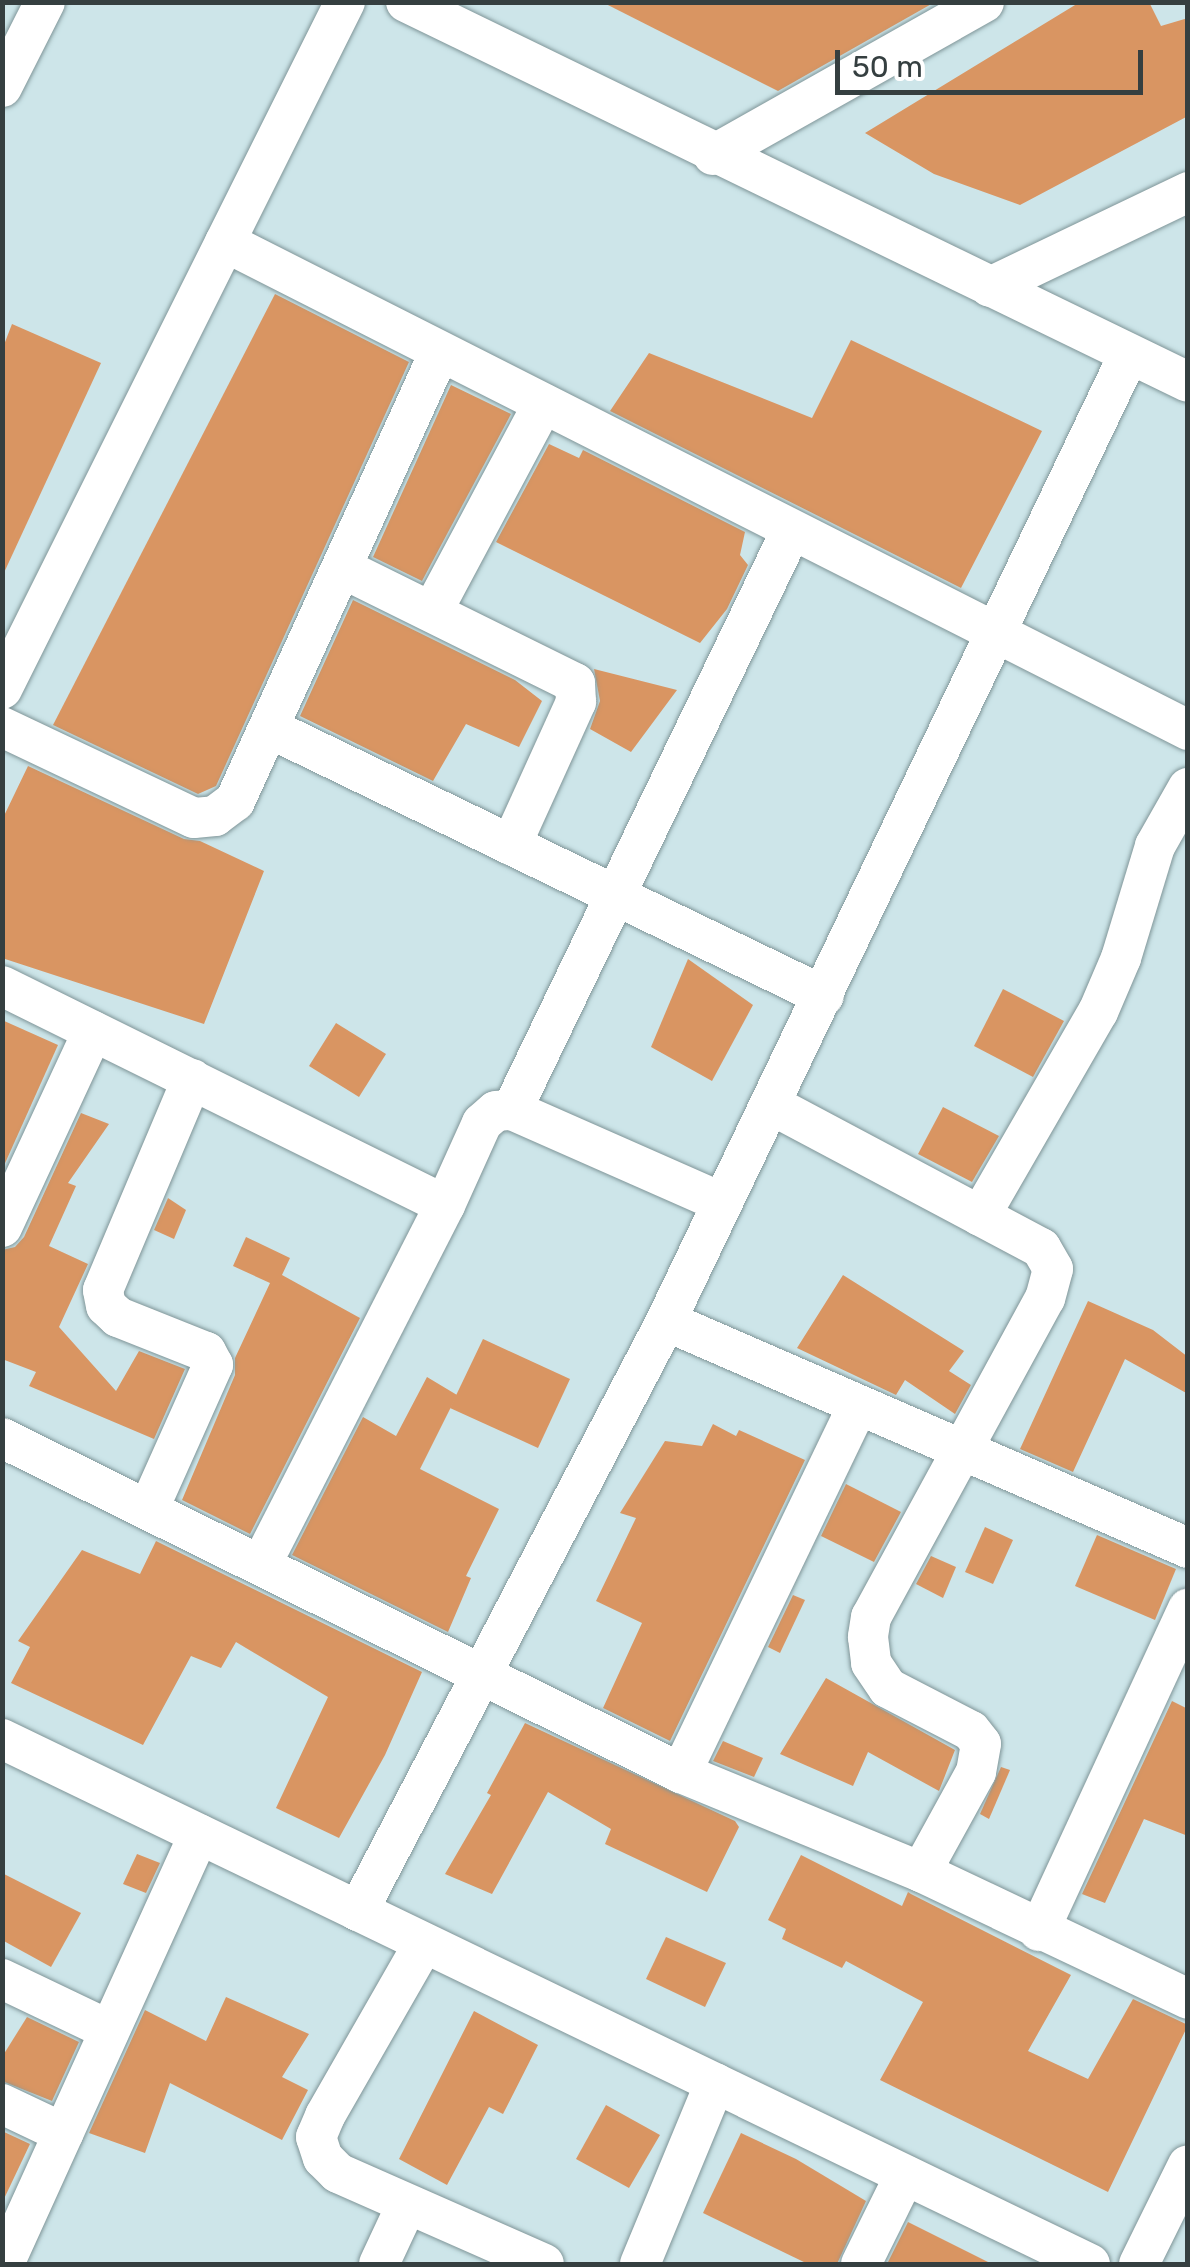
<!DOCTYPE html>
<html>
<head>
<meta charset="utf-8">
<style>
  body { margin:0 }
  #map { position:relative; width:1190px; height:2267px; overflow:hidden; background:#cde5e9; font-family:Rubik,sans-serif }
  div>[style] { position:absolute }
  [style*='--x'] { left:calc(var(--x)*1px); top:calc(var(--y)*1px); width:calc(var(--w)*1px); rotate:calc(var(--a)*1deg) }
  .building>* { inset:0; background:#d99562 }
  .roads { filter:drop-shadow(0 0 2px #7f9598) drop-shadow(0 0 2px #7f9598) }
  .minor>* { height:40px; margin:-20px; padding:0 20px; transform-origin:20px; border-radius:20px; background:#fff }
  span { translate:-50% -50%; white-space:nowrap; text-align:center; line-height:1.15; -webkit-text-stroke:8px #fff; paint-order:stroke }
  .frame { position:absolute; inset:0; border:5px solid #353f40; pointer-events:none }
  .scale { position:absolute; left:835px; top:50px; width:308px; height:45px; box-sizing:border-box; border:5px solid #353f40; border-top:0; padding-left:12px; font-size:30px; line-height:35px; white-space:nowrap; color:#353f40; -webkit-text-stroke:8px #fff; paint-order:stroke }
</style>
</head>
<body>
<div id="map">
  <div class="building">
    <div style="clip-path:polygon(602px 2px,935px 2px,778px 91px)"></div>
    <div style="clip-path:polygon(1080px 2px,1149px 2px,1161px 26px,1188px 18px,1188px 116px,1020px 205px,934px 174px,865px 133px)"></div>
    <div style="clip-path:polygon(275px 294px,409px 362px,216px 786px,198px 794px,53px 725px)"></div>
    <div style="clip-path:polygon(12px 324px,101px 363px,2px 577px,2px 350px)"></div>
    <div style="clip-path:polygon(851px 340px,1042px 431px,961px 588px,610px 411px,649px 353px,812px 418px)"></div>
    <div style="clip-path:polygon(451px 385px,511px 414px,422px 581px,373px 557px)"></div>
    <div style="clip-path:polygon(549px 444px,579px 458px,583px 450px,745px 532px,740px 555px,748px 565px,727px 609px,700px 643px,496px 542px)"></div>
    <div style="clip-path:polygon(353px 600px,515px 680px,542px 701px,519px 747px,466px 724px,433px 781px,300px 716px)"></div>
    <div style="clip-path:polygon(594px 669px,677px 690px,631px 752px,590px 729px,600px 701px)"></div>
    <div style="clip-path:polygon(28px 766px,184px 839px,200px 841px,264px 871px,204px 1024px,2px 958px,2px 820px)"></div>
    <div style="clip-path:polygon(688px 959px,753px 1005px,712px 1081px,651px 1047px)"></div>
    <div style="clip-path:polygon(1003px 989px,1064px 1021px,1033px 1077px,974px 1046px)"></div>
    <div style="clip-path:polygon(2px 1020px,58px 1045px,2px 1170px)"></div>
    <div style="clip-path:polygon(336px 1023px,386px 1054px,359px 1097px,309px 1066px)"></div>
    <div style="clip-path:polygon(943px 1107px,999px 1136px,972px 1182px,918px 1154px)"></div>
    <div style="clip-path:polygon(81px 1113px,109px 1124px,68px 1183px,76px 1186px,49px 1246px,88px 1264px,59px 1327px,116px 1391px,139px 1351px,185px 1369px,154px 1439px,29px 1386px,36px 1372px,2px 1359px,2px 1250px,15px 1247px,24px 1237px)"></div>
    <div style="clip-path:polygon(168px 1198px,186px 1210px,174px 1239px,154px 1230px)"></div>
    <div style="clip-path:polygon(246px 1237px,290px 1258px,282px 1275px,360px 1318px,250px 1534px,182px 1500px,235px 1375px,235px 1358px,270px 1283px,233px 1266px)"></div>
    <div style="clip-path:polygon(843px 1275px,964px 1351px,949px 1371px,971px 1385px,955px 1414px,905px 1380px,896px 1395px,797px 1348px)"></div>
    <div style="clip-path:polygon(1088px 1301px,1153px 1330px,1188px 1357px,1188px 1394px,1125px 1359px,1073px 1472px,1020px 1449px)"></div>
    <div style="clip-path:polygon(483px 1339px,570px 1379px,538px 1448px,450px 1408px)"></div>
    <div style="clip-path:polygon(427px 1377px,457px 1395px,420px 1469px,499px 1509px,466px 1576px,471px 1578px,448px 1632px,292px 1555px,363px 1417px,396px 1436px)"></div>
    <div style="clip-path:polygon(713px 1424px,736px 1436px,739px 1430px,805px 1460px,670px 1741px,603px 1708px,642px 1623px,596px 1601px,636px 1518px,620px 1513px,665px 1441px,702px 1446px)"></div>
    <div style="clip-path:polygon(846px 1484px,901px 1512px,874px 1562px,821px 1536px)"></div>
    <div style="clip-path:polygon(985px 1527px,1013px 1540px,993px 1584px,965px 1572px)"></div>
    <div style="clip-path:polygon(1097px 1535px,1176px 1569px,1155px 1620px,1075px 1586px)"></div>
    <div style="clip-path:polygon(156px 1541px,422px 1672px,385px 1755px,339px 1838px,276px 1808px,328px 1697px,236px 1642px,221px 1668px,191px 1656px,143px 1745px,11px 1683px,30px 1647px,18px 1641px,82px 1550px,140px 1574px)"></div>
    <div style="clip-path:polygon(931px 1556px,956px 1567px,943px 1598px,916px 1584px)"></div>
    <div style="clip-path:polygon(793px 1595px,805px 1600px,780px 1653px,768px 1647px)"></div>
    <div style="clip-path:polygon(826px 1678px,955px 1750px,939px 1791px,868px 1752px,853px 1786px,780px 1754px)"></div>
    <div style="clip-path:polygon(1172px 1701px,1188px 1709px,1188px 1836px,1144px 1819px,1105px 1903px,1082px 1894px)"></div>
    <div style="clip-path:polygon(525px 1723px,735px 1821px,739px 1827px,707px 1892px,605px 1844px,611px 1829px,548px 1792px,492px 1894px,445px 1874px,491px 1795px,487px 1793px)"></div>
    <div style="clip-path:polygon(723px 1741px,763px 1758px,754px 1777px,713px 1761px)"></div>
    <div style="clip-path:polygon(1001px 1767px,1010px 1770px,989px 1819px,980px 1814px)"></div>
    <div style="clip-path:polygon(137px 1854px,160px 1863px,146px 1893px,123px 1884px)"></div>
    <div style="clip-path:polygon(801px 1855px,902px 1906px,908px 1892px,911px 1894px,1071px 1975px,1028px 2051px,1088px 2079px,1133px 1999px,1188px 2025px,1108px 2192px,880px 2080px,923px 2002px,846px 1961px,842px 1968px,782px 1939px,786px 1929px,768px 1920px)"></div>
    <div style="clip-path:polygon(2px 1873px,81px 1913px,51px 1967px,2px 1940px)"></div>
    <div style="clip-path:polygon(666px 1937px,726px 1963px,705px 2007px,646px 1979px)"></div>
    <div style="clip-path:polygon(226px 1997px,309px 2034px,282px 2077px,308px 2090px,282px 2140px,170px 2083px,145px 2153px,89px 2133px,145px 2010px,206px 2041px)"></div>
    <div style="clip-path:polygon(474px 2011px,538px 2045px,503px 2114px,489px 2107px,447px 2185px,399px 2159px)"></div>
    <div style="clip-path:polygon(27px 2017px,79px 2042px,52px 2101px,2px 2081px,2px 2057px)"></div>
    <div style="clip-path:polygon(606px 2105px,660px 2135px,629px 2188px,576px 2159px)"></div>
    <div style="clip-path:polygon(2px 2131px,30px 2144px,2px 2203px)"></div>
    <div style="clip-path:polygon(741px 2133px,796px 2159px,866px 2201px,837px 2264px,808px 2264px,703px 2213px)"></div>
    <div style="clip-path:polygon(908px 2222px,992px 2264px,887px 2264px)"></div>
  </div>
  <div class="roads">
    <div class="minor">
      <div style="--x:406;--y:2;--w:869;--a:25.92"></div>
      <div style="--x:2;--y:87;--w:95;--a:-63.2"></div>
      <div style="--x:713;--y:155;--w:311;--a:-29.4"></div>
      <div style="--x:225;--y:242;--w:1080;--a:26.87"></div>
      <div style="--x:990;--y:287;--w:220;--a:-25.6"></div>
      <div style="--x:342;--y:568;--w:260;--a:26.3"></div>
      <div style="--x:575;--y:683;--w:19;--a:87"></div>
      <div style="--x:576;--y:702;--w:157;--a:114.4"></div>
      <div style="--x:433;--y:610;--w:234;--a:-61.9"></div>
      <div style="--x:2;--y:689;--w:768;--a:-63.47"></div>
      <div style="--x:2;--y:727;--w:212;--a:25.4"></div>
      <div style="--x:194;--y:818;--w:21;--a:-5"></div>
      <div style="--x:215;--y:816;--w:25;--a:-37"></div>
      <div style="--x:235;--y:801;--w:494;--a:-65.5"></div>
      <div style="--x:269;--y:728;--w:616;--a:25.78"></div>
      <div style="--x:2;--y:986;--w:494;--a:26.3"></div>
      <div style="--x:445;--y:1205;--w:403;--a:117.1"></div>
      <div style="--x:770;--y:1104;--w:307;--a:28"></div>
      <div style="--x:1041;--y:1248;--w:24;--a:60"></div>
      <div style="--x:1053;--y:1269;--w:30;--a:105"></div>
      <div style="--x:1045;--y:1298;--w:363;--a:118.6"></div>
      <div style="--x:871;--y:1617;--w:20;--a:99"></div>
      <div style="--x:868;--y:1637;--w:26;--a:83"></div>
      <div style="--x:871;--y:1663;--w:30;--a:56"></div>
      <div style="--x:888;--y:1688;--w:93;--a:27.4"></div>
      <div style="--x:971;--y:1731;--w:16;--a:52"></div>
      <div style="--x:981;--y:1744;--w:28;--a:100"></div>
      <div style="--x:976;--y:1772;--w:114;--a:118.8"></div>
      <div style="--x:512;--y:1110;--w:643;--a:-64.27"></div>
      <div style="--x:445;--y:1205;--w:90;--a:-65.7"></div>
      <div style="--x:482;--y:1123;--w:18;--a:-41"></div>
      <div style="--x:496;--y:1111;--w:16;--a:-4"></div>
      <div style="--x:512;--y:1110;--w:228;--a:23.8"></div>
      <div style="--x:980;--y:1216;--w:236;--a:-60"></div>
      <div style="--x:1098;--y:1012;--w:59;--a:-66.9"></div>
      <div style="--x:1121;--y:958;--w:117;--a:-73.1"></div>
      <div style="--x:1155;--y:846;--w:67;--a:-60.4"></div>
      <div style="--x:2;--y:1227;--w:216;--a:-65.1"></div>
      <div style="--x:666;--y:1321;--w:569;--a:23.5"></div>
      <div style="--x:2;--y:1438;--w:757;--a:26.26"></div>
      <div style="--x:681;--y:1773;--w:260;--a:22.4"></div>
      <div style="--x:921;--y:1872;--w:296;--a:25.4"></div>
      <div style="--x:149;--y:1508;--w:157;--a:-65.9"></div>
      <div style="--x:213;--y:1365;--w:15;--a:-118"></div>
      <div style="--x:206;--y:1352;--w:95;--a:-158.3"></div>
      <div style="--x:118;--y:1317;--w:16;--a:-137"></div>
      <div style="--x:106;--y:1306;--w:16;--a:-101"></div>
      <div style="--x:103;--y:1290;--w:229;--a:-67.1"></div>
      <div style="--x:2;--y:1739;--w:1208;--a:25.76"></div>
      <div style="--x:681;--y:1773;--w:408;--a:-64.3"></div>
      <div style="--x:358;--y:1911;--w:666;--a:-62.43"></div>
      <div style="--x:666;--y:1321;--w:1072;--a:-64.41"></div>
      <div style="--x:1039;--y:1931;--w:355;--a:-65.2"></div>
      <div style="--x:424;--y:1943;--w:199;--a:119.8"></div>
      <div style="--x:325;--y:2116;--w:23;--a:113"></div>
      <div style="--x:316;--y:2137;--w:22;--a:72"></div>
      <div style="--x:323;--y:2158;--w:21;--a:45"></div>
      <div style="--x:338;--y:2173;--w:225;--a:23.8"></div>
      <div style="--x:2;--y:1979;--w:119;--a:25.5"></div>
      <div style="--x:2;--y:2104;--w:68;--a:25.4"></div>
      <div style="--x:4;--y:2264;--w:472;--a:-65.6"></div>
      <div style="--x:379;--y:2264;--w:66;--a:-65"></div>
      <div style="--x:640;--y:2264;--w:196;--a:-67.5"></div>
      <div style="--x:861;--y:2264;--w:99;--a:-63.7"></div>
      <div style="--x:1139;--y:2264;--w:110;--a:-63.7"></div>
    </div>
  </div>
  <div class="frame"></div>
  <div class="scale">50 m</div>
</div>
</body>
</html>
